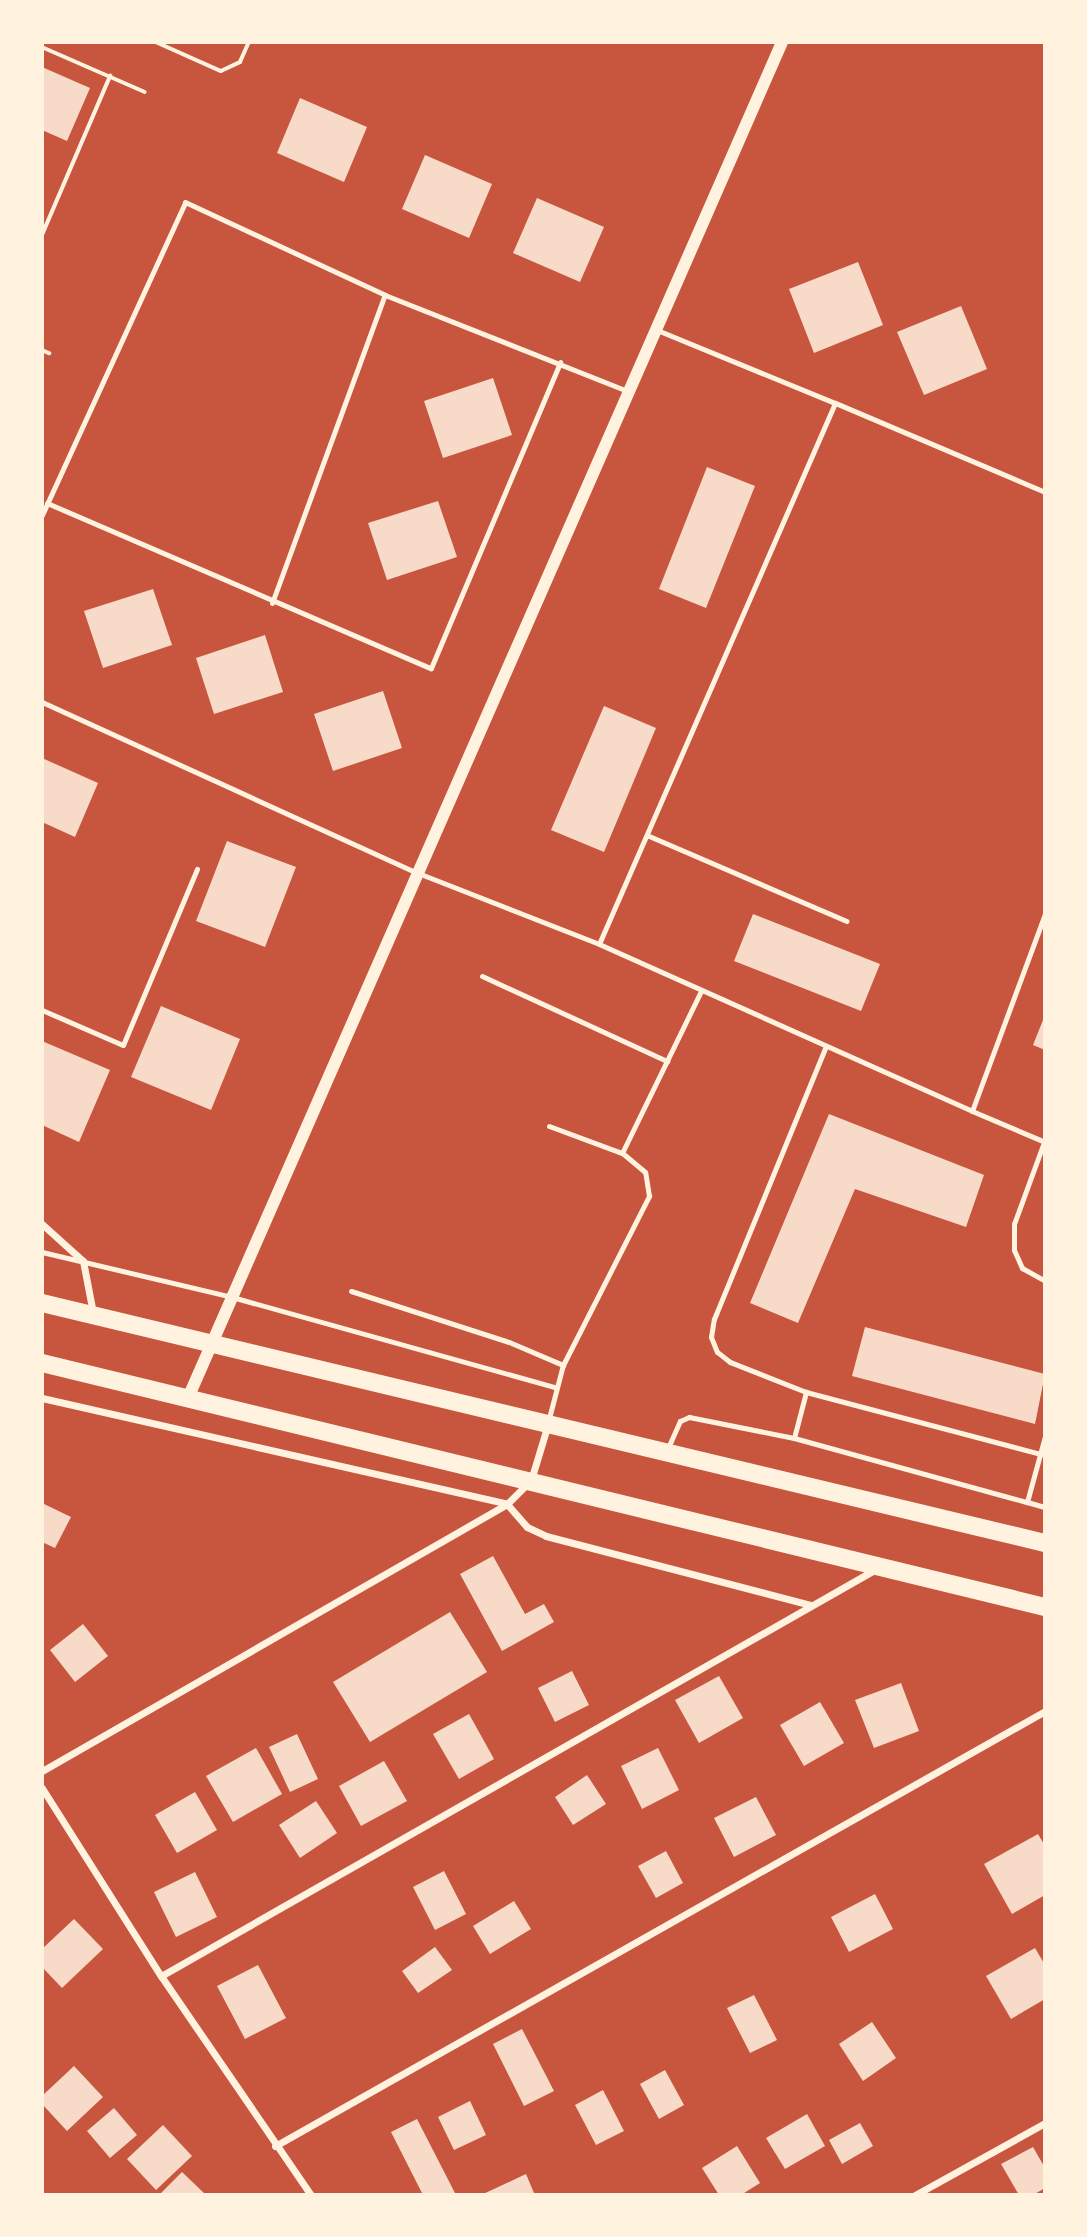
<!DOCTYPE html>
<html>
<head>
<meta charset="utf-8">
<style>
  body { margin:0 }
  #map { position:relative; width:1087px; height:2237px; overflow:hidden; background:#c8553d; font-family:"PT Sans Narrow",sans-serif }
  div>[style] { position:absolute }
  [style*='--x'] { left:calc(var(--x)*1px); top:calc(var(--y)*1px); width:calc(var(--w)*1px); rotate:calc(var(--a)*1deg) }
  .building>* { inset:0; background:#f7dbc8 }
  .path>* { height:3.5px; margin:-1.75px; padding:0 1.75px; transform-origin:1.75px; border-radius:1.75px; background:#fff3e0 }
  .service>* { height:5px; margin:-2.5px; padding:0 2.5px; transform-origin:2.5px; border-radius:2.5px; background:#fff3e0 }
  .minor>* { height:7px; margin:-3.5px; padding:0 3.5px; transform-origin:3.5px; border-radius:3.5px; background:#fff3e0 }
  .tertiary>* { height:12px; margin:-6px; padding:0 6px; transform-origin:6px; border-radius:6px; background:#fff3e0 }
  .primary>* { height:18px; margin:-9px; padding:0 9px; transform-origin:9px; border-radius:9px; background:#fff3e0 }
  span { translate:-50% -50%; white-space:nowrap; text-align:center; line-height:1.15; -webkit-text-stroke:6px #fff3e0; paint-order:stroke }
  .frame { position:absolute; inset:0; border:44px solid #fff3e0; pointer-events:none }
</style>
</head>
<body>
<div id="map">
  <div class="building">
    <div style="clip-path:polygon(42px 67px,90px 88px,67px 141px,42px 130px)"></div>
    <div style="clip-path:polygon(300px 98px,367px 127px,344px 182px,277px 153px)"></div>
    <div style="clip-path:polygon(425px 155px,492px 184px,469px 238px,402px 209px)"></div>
    <div style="clip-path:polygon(537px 198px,604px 227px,580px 282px,513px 253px)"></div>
    <div style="clip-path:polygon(858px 262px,883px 325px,814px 353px,789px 289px)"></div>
    <div style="clip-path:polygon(961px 306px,987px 369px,924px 395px,897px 332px)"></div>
    <div style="clip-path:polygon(493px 378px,512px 435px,443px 458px,424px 401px)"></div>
    <div style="clip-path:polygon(707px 467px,755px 486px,706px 608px,659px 589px)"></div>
    <div style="clip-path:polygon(438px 501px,457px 557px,387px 580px,368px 523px)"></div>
    <div style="clip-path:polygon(153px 589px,172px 645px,103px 668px,84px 611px)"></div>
    <div style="clip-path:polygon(265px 635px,283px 692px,214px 714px,196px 658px)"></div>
    <div style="clip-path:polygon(383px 691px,402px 748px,333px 771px,314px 714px)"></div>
    <div style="clip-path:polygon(604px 706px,656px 728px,604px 852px,551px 830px)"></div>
    <div style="clip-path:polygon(42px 758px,98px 783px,75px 837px,42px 822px)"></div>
    <div style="clip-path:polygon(227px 841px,296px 867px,265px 947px,196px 921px)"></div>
    <div style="clip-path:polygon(753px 914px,880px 964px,861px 1011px,734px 961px)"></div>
    <div style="clip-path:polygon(161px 1006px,240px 1039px,211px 1110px,131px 1077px)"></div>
    <div style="clip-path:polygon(1045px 1015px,1045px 1050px,1033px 1045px)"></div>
    <div style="clip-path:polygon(42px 1041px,110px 1070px,79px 1142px,42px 1125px)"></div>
    <div style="clip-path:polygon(829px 1114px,984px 1175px,966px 1227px,855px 1189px,798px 1323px,750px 1303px)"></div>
    <div style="clip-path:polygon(865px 1327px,1045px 1374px,1035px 1424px,852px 1376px)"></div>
    <div style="clip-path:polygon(42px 1503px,71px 1517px,55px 1548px,42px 1542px)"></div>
    <div style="clip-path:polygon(493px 1556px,525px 1614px,544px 1604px,554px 1622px,502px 1651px,460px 1574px)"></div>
    <div style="clip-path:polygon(450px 1612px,487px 1672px,370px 1742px,333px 1682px)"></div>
    <div style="clip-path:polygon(83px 1624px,108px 1656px,75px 1682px,50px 1650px)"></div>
    <div style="clip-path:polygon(572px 1671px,589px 1705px,555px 1722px,538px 1688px)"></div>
    <div style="clip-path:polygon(719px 1676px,743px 1718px,699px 1743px,675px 1700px)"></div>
    <div style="clip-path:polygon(901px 1683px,919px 1731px,874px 1748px,855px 1700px)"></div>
    <div style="clip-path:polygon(820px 1702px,844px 1743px,804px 1766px,780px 1725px)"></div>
    <div style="clip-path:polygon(469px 1714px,494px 1759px,459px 1779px,433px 1734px)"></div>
    <div style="clip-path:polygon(297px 1734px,318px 1779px,290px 1792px,269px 1747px)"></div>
    <div style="clip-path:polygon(256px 1748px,282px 1794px,233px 1822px,206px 1776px)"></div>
    <div style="clip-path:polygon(658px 1748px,679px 1790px,642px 1809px,621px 1766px)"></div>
    <div style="clip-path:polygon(384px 1761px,407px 1801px,361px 1826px,339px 1786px)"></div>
    <div style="clip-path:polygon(587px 1775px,606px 1804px,573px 1825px,555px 1797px)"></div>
    <div style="clip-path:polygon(195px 1792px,217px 1830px,177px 1853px,155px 1815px)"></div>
    <div style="clip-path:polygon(756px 1797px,776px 1835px,734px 1857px,714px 1818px)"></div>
    <div style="clip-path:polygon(316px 1801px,337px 1833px,300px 1858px,279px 1825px)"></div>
    <div style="clip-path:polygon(1038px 1834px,1045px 1846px,1045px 1895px,1012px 1914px,984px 1864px)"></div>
    <div style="clip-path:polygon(666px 1851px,683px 1883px,656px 1898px,638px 1866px)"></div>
    <div style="clip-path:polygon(444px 1871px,466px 1914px,435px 1930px,413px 1887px)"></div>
    <div style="clip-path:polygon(195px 1872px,217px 1917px,176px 1937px,154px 1892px)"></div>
    <div style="clip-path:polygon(875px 1894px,893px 1929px,849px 1952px,831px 1917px)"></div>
    <div style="clip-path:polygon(514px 1901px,531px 1929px,490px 1954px,473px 1926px)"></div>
    <div style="clip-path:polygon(74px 1919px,103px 1949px,62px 1988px,42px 1967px,42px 1949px)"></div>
    <div style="clip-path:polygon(435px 1947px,452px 1970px,418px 1993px,402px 1971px)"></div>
    <div style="clip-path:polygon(1035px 1948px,1045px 1965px,1045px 1999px,1011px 2019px,986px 1976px)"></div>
    <div style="clip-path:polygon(258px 1965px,286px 2018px,245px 2039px,217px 1986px)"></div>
    <div style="clip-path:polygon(754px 1995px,777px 2040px,750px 2053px,727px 2008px)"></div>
    <div style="clip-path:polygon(872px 2022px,896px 2058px,863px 2081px,839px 2044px)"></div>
    <div style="clip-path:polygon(522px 2029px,554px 2091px,524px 2106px,493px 2044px)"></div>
    <div style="clip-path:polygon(74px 2066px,103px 2097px,67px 2131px,42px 2104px,42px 2096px)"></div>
    <div style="clip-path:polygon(665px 2070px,684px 2105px,659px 2119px,640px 2084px)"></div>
    <div style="clip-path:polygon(603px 2090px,624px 2131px,596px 2145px,575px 2105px)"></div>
    <div style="clip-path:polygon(470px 2101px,486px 2135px,454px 2150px,438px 2117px)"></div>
    <div style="clip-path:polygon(114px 2108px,137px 2135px,110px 2158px,87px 2131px)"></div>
    <div style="clip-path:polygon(807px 2114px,825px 2146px,785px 2169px,766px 2138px)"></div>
    <div style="clip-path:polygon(417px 2119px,456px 2195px,423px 2195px,391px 2132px)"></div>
    <div style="clip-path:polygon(860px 2123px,873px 2146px,842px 2164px,829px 2140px)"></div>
    <div style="clip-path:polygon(163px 2125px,192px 2156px,156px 2190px,127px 2159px)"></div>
    <div style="clip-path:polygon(737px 2146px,760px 2183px,741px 2195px,719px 2195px,702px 2168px)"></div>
    <div style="clip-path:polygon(1033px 2147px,1045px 2168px,1045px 2188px,1033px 2195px,1019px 2195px,1001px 2164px)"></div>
    <div style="clip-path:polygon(182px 2172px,206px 2195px,159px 2195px)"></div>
    <div style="clip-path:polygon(526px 2174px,534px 2193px,529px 2195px,481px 2195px)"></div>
  </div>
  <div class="path">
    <div style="--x:156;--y:42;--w:71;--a:24"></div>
    <div style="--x:221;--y:71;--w:21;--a:-25"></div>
    <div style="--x:240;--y:62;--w:22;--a:-66"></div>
    <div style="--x:42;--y:47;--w:112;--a:23.6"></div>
    <div style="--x:42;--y:235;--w:173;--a:-66.8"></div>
    <div style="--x:42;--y:350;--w:8;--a:23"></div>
  </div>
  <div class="service">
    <div style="--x:657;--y:330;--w:192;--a:22.3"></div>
    <div style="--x:1045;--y:492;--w:228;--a:-157"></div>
    <div style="--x:835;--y:403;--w:590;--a:113.57"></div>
    <div style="--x:599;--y:944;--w:409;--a:24.1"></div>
    <div style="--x:972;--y:1111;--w:210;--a:-69.7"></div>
    <div style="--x:47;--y:503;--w:418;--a:23.3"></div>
    <div style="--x:431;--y:668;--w:332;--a:-67.1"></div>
    <div style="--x:42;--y:515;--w:344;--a:-65.4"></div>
    <div style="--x:185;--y:202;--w:221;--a:24.9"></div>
    <div style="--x:385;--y:295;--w:260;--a:21.6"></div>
    <div style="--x:272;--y:603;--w:328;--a:-69.9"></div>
    <div style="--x:42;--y:702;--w:413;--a:24.5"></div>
    <div style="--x:418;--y:873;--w:194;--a:21.4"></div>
    <div style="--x:649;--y:836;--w:215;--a:23.3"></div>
    <div style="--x:482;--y:976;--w:204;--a:24.7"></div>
    <div style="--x:42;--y:1010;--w:88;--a:23.4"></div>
    <div style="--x:123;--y:1045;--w:191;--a:-67.2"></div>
    <div style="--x:972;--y:1111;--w:79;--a:23"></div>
    <div style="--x:549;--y:1126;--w:78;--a:20.3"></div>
    <div style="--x:1044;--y:1142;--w:87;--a:110.1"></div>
    <div style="--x:1014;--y:1224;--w:26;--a:90"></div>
    <div style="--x:1014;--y:1250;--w:20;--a:66"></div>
    <div style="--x:1022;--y:1268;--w:26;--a:29"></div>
    <div style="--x:42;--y:1252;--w:195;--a:13.3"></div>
    <div style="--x:232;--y:1297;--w:335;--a:15.6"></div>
    <div style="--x:351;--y:1291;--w:166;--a:17.9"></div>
    <div style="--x:509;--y:1342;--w:59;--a:23.1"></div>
    <div style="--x:806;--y:1392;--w:243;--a:14.8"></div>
    <div style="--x:548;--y:1422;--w:59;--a:-75.3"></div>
    <div style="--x:563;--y:1365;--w:190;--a:-63"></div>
    <div style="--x:649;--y:1196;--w:24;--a:-99"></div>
    <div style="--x:645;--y:1172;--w:30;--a:-140"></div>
    <div style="--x:622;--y:1153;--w:180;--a:-64"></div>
    <div style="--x:794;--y:1438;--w:242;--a:15.4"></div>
    <div style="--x:1027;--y:1502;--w:68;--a:-74.7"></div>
    <div style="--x:667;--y:1450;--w:32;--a:-66"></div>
    <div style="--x:680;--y:1421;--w:10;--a:-24"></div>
    <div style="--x:689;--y:1417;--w:107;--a:11.3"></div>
    <div style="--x:794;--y:1438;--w:48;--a:-75.4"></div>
    <div style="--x:806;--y:1392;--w:82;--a:-158.5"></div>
    <div style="--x:730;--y:1362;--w:16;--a:-142"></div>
    <div style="--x:717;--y:1352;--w:16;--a:-112"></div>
    <div style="--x:711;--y:1337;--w:18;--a:-81"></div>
    <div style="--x:714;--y:1319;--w:295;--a:-67.7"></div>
    <div style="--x:1027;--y:1502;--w:19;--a:16"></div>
  </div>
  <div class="minor">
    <div style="--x:42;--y:1224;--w:55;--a:42.1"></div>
    <div style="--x:83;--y:1261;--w:53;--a:79.1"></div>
    <div style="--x:42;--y:1398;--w:477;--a:12.8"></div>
    <div style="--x:507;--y:1504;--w:30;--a:49"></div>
    <div style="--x:527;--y:1527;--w:21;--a:25"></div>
    <div style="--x:546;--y:1536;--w:273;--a:14.6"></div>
    <div style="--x:42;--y:1771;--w:536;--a:-29.86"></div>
    <div style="--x:507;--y:1504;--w:34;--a:-45"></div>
    <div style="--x:531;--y:1480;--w:59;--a:-73.1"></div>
    <div style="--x:42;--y:1788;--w:222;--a:57.7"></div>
    <div style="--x:161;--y:1976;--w:265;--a:55.6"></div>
    <div style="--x:161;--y:1976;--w:823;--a:-29.65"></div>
    <div style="--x:275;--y:2146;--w:884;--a:-29.46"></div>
    <div style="--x:915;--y:2195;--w:149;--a:-29"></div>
  </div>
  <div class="tertiary">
    <div style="--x:188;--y:1398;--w:1480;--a:-66.34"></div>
  </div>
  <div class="primary">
    <div style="--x:42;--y:1303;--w:1031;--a:13.46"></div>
    <div style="--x:42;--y:1363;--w:1032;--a:13.67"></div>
  </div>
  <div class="frame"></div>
</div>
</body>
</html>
